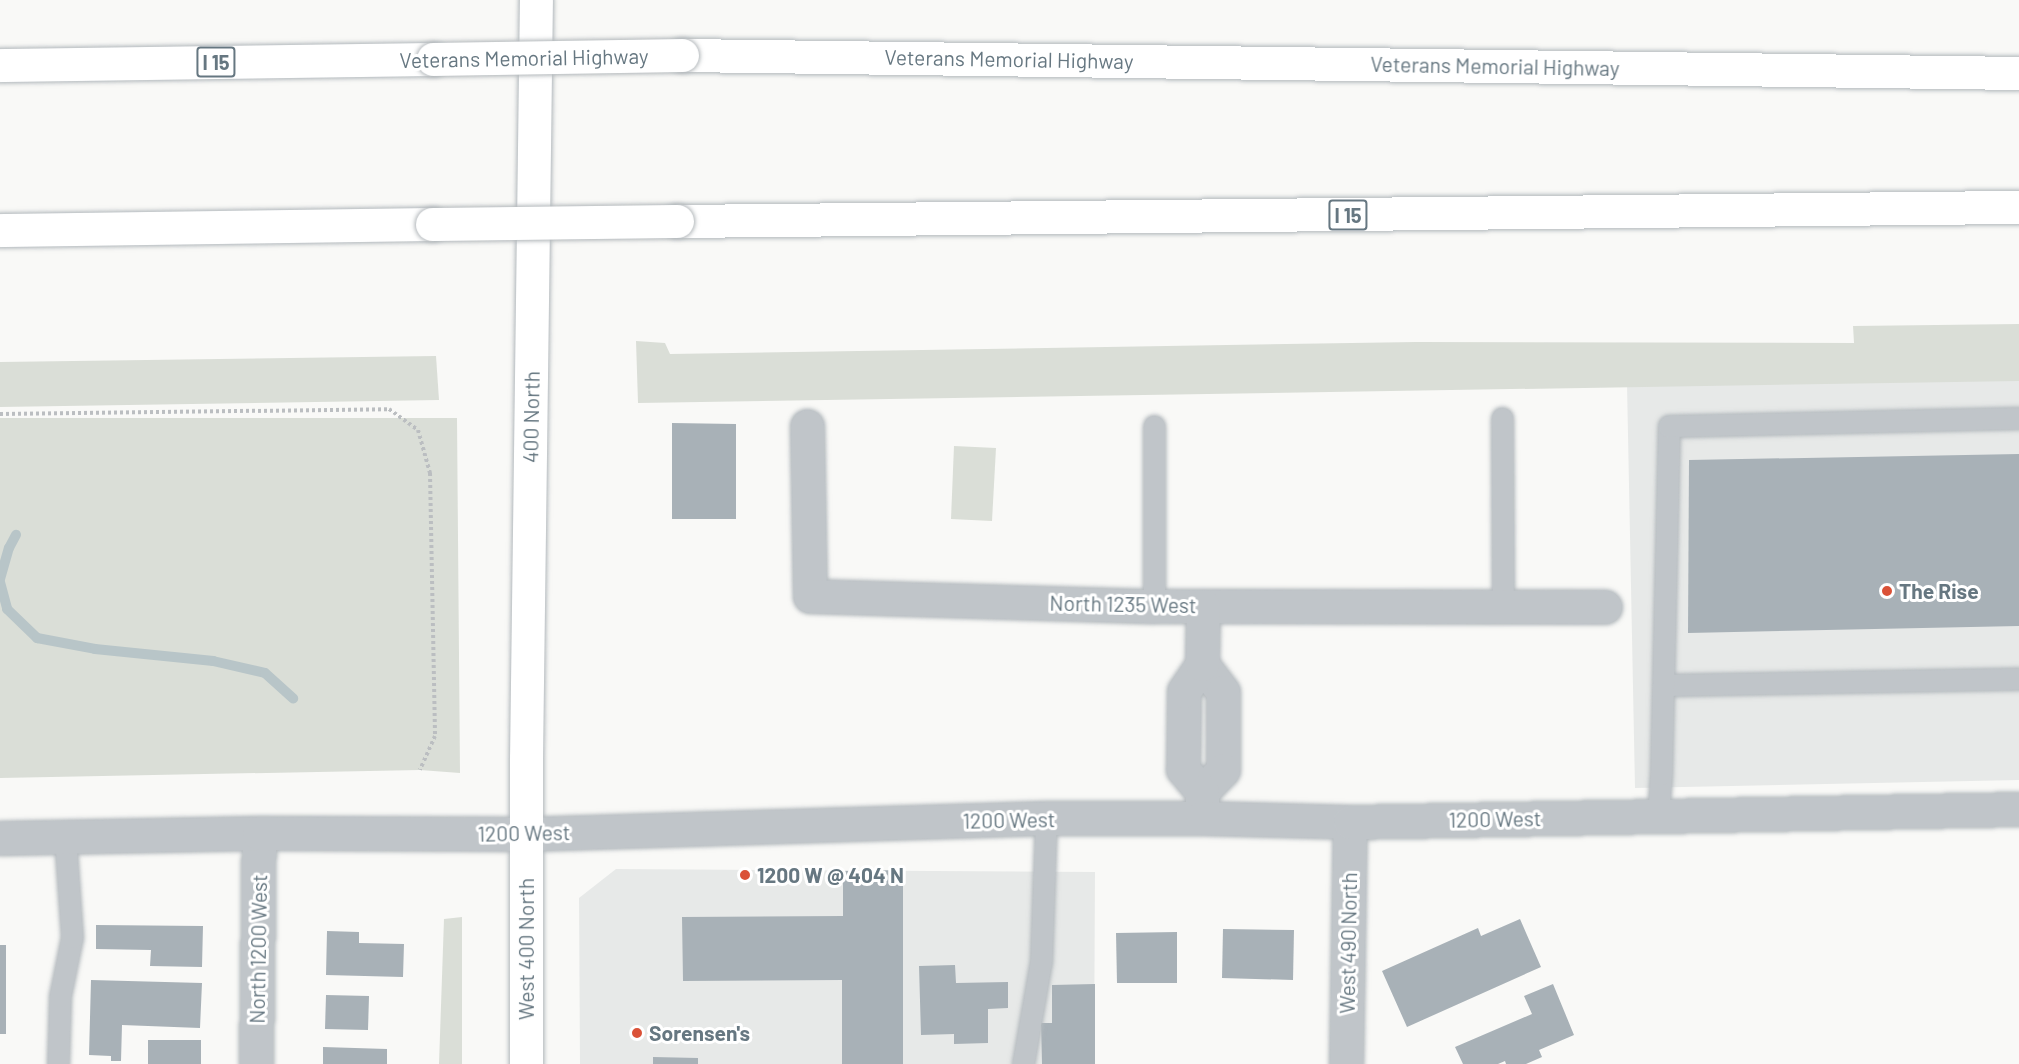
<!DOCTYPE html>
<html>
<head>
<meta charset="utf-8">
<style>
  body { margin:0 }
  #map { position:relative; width:2019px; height:1064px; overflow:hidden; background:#f9f9f7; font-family:Barlow,sans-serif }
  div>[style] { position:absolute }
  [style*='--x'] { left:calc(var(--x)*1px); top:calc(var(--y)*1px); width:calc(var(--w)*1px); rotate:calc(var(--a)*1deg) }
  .built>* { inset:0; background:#e7e9e8 }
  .green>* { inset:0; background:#daded7 }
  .stream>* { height:10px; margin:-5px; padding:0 5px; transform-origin:5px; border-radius:5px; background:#b8c5c8 }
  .building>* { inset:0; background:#a8b1b7 }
  .path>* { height:4px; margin-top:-2px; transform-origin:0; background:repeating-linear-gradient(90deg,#bbbec1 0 3px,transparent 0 6px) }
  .roads { filter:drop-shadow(0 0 2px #b3b9bd) drop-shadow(0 0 2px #b3b9bd) }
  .service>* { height:21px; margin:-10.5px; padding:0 10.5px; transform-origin:10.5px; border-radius:10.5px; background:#c0c5c9 }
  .minor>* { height:33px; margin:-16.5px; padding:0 16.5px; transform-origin:16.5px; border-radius:16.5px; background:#c0c5c9 }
  .tertiary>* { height:33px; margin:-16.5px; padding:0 16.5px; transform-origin:16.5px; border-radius:16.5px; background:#c0c5c9 }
  .secondary>* { height:33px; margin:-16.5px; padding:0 16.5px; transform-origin:16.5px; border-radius:16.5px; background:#fff }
  .motorway>* { height:33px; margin:-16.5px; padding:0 16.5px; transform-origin:16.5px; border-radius:16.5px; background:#fff }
  .bridges { filter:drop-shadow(0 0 2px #b4b9bc) drop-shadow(0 0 2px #b4b9bc) }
  .motorway-bridge>* { height:33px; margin:-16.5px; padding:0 16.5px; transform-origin:16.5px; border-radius:16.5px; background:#fff }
  .dots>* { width:16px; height:16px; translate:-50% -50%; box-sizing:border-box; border:3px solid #fff; border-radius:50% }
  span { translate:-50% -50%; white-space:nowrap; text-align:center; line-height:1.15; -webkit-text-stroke:6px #fff; paint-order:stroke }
  .shield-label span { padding:2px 4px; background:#fff; border:2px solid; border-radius:4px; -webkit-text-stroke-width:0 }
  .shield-label { font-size:20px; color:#667781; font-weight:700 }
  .street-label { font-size:21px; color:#667781 }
  .poi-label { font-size:21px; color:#667781; font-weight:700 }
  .left { translate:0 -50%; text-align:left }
</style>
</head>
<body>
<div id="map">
  <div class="built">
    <div style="clip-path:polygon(2019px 379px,2019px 780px,1635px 788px,1627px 384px)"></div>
    <div style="clip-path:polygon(616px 869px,1095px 872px,1094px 1064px,580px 1064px,579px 898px)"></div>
  </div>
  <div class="green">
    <div style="clip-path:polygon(2019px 324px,2019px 381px,638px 403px,636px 341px,665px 343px,670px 354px,1416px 342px,1854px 343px,1853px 326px)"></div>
    <div style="clip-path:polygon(436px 356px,439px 400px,0 407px,0 362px)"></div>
    <div style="clip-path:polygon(0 418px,457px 418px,460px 773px,420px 770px,0 778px)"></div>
    <div style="clip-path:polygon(954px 446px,996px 448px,992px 521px,951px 519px)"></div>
    <div style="clip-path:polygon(462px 917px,462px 1064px,439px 1064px,444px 919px)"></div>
  </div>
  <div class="stream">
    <div style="--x:0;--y:579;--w:32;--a:-74"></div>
    <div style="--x:9;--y:548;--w:15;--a:-62"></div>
    <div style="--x:0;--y:582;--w:28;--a:75"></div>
    <div style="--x:7;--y:609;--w:42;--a:44"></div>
    <div style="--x:37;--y:638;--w:59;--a:10.7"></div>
    <div style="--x:95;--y:649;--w:119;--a:5.8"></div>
    <div style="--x:213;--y:661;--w:53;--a:13"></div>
    <div style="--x:265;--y:673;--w:38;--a:42"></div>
  </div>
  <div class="building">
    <div style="clip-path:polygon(672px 423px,736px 424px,736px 519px,672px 519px)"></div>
    <div style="clip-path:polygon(2019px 454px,2019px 626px,1688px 633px,1689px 460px)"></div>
    <div style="clip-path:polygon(903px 870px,903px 1064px,842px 1064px,842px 980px,683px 981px,682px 917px,843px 916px,843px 871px)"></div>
    <div style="clip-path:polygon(1520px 919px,1541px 967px,1407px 1027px,1382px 971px,1478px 928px,1481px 936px)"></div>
    <div style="clip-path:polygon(96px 925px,203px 926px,202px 967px,150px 966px,151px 950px,96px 949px)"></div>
    <div style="clip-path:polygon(1223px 929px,1294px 930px,1293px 980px,1222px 978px)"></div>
    <div style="clip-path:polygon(327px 931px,359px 932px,359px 943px,404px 944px,403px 977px,326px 975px)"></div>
    <div style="clip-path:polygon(1177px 932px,1177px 983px,1117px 983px,1116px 933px)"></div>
    <div style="clip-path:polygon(0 945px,6px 945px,6px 1034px,0 1034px)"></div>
    <div style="clip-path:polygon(955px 965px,956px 983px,1008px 982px,1008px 1008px,988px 1009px,988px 1043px,954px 1044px,954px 1034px,921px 1035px,919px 966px)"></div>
    <div style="clip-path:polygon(91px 980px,202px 983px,200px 1028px,122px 1025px,121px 1061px,111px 1061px,111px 1056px,89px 1055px)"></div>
    <div style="clip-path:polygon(1095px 984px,1095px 1064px,1042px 1064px,1041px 1023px,1052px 1023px,1052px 985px)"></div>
    <div style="clip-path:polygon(1553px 984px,1574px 1035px,1539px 1050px,1542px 1057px,1526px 1064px,1506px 1064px,1505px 1061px,1498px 1064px,1463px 1064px,1455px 1047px,1532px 1014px,1524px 996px)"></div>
    <div style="clip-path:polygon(326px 995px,369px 996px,368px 1030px,325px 1029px)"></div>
    <div style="clip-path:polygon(148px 1040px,201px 1040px,201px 1064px,148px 1064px)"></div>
    <div style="clip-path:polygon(323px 1047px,387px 1049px,387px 1064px,323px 1064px)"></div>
    <div style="clip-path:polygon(653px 1057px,698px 1058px,698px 1064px,653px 1064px)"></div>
  </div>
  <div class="path">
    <div style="--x:0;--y:414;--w:389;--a:-0.7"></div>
    <div style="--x:389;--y:409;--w:36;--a:36"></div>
    <div style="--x:418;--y:430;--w:45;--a:74.4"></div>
    <div style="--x:430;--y:473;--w:263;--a:88.9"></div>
    <div style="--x:435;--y:736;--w:37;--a:114"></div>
  </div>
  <div class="roads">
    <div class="service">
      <div style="--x:1502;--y:418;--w:187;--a:89.7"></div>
      <div style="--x:1154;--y:426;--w:180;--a:90"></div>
      <div style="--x:1663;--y:685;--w:356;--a:-1"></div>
      <div style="--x:1658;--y:815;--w:41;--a:-85.8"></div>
      <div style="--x:1661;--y:774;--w:348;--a:-88.7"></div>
      <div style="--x:1669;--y:426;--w:350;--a:-1.3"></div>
      <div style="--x:58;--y:1064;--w:68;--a:-88.3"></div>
      <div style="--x:60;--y:996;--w:60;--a:-78.5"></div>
      <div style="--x:72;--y:937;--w:100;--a:-94"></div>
      <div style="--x:1023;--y:1064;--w:105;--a:-80.1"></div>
      <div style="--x:1041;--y:961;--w:143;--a:-88"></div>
    </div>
    <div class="minor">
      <div style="--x:807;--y:426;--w:170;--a:89"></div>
      <div style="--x:810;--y:596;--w:344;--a:1.7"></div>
      <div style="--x:1154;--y:606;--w:451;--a:0.1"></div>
      <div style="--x:1202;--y:664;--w:35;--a:53"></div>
      <div style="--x:1223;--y:692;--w:78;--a:90"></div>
      <div style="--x:1223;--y:770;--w:30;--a:134"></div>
      <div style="--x:1202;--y:818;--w:26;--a:-90"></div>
      <div style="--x:1202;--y:792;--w:30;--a:-130"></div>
      <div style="--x:1183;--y:769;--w:78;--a:-89.3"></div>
      <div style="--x:1184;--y:691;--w:32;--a:-56"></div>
      <div style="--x:1202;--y:664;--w:58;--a:-89"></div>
      <div style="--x:256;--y:1064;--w:231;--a:-89.3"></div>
      <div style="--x:1346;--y:1064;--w:242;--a:-89.1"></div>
    </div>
    <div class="tertiary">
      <div style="--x:0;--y:838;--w:259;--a:-1.1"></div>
      <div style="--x:259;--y:833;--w:267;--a:0.2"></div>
      <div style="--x:526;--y:834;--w:520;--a:-1.76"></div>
      <div style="--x:1046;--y:818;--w:156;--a:0"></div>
      <div style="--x:1202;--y:818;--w:148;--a:1.5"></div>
      <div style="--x:1350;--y:822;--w:669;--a:-1.11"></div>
    </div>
    <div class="secondary">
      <div style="--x:526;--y:1064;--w:305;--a:-90"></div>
      <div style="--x:526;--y:759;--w:759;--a:-89.25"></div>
    </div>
    <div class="motorway">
      <div style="--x:682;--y:55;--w:1337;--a:0.77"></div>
      <div style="--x:0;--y:65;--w:433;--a:-0.8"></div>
      <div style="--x:677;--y:221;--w:1342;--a:-0.6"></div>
      <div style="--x:0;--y:230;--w:432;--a:-0.8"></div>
    </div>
  </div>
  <div class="bridges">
    <div class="motorway-bridge">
      <div style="--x:433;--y:59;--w:249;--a:-0.9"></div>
      <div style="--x:432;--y:224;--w:245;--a:-0.7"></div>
    </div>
  </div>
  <div class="dots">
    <div style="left:1887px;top:591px;background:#da5137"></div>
    <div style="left:745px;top:875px;background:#da5137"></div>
    <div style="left:637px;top:1033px;background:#da5137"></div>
  </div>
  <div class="shield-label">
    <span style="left:216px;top:62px">I 15</span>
    <span style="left:1348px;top:215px">I 15</span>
  </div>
  <div class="street-label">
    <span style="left:524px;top:58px;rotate:-1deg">Veterans Memorial Highway</span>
    <span style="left:1009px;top:59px;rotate:1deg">Veterans Memorial Highway</span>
    <span style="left:1495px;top:66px;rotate:1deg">Veterans Memorial Highway</span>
    <span style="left:531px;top:417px;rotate:-89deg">400 North</span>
    <span style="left:1123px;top:604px;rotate:1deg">North 1235 West</span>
    <span style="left:1495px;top:819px;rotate:-1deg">1200 West</span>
    <span style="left:1009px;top:820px;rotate:-1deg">1200 West</span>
    <span style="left:524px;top:833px;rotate:-1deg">1200 West</span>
    <span style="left:1348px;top:943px;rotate:-89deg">West 490 North</span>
    <span style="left:258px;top:949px;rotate:-89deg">North 1200 West</span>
    <span style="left:526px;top:949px;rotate:-90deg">West 400 North</span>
  </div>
  <div class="poi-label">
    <span class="left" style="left:1899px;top:591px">The Rise</span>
    <span class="left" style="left:757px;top:875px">1200 W @ 404 N</span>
    <span class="left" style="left:649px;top:1033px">Sorensen's</span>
  </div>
</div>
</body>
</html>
